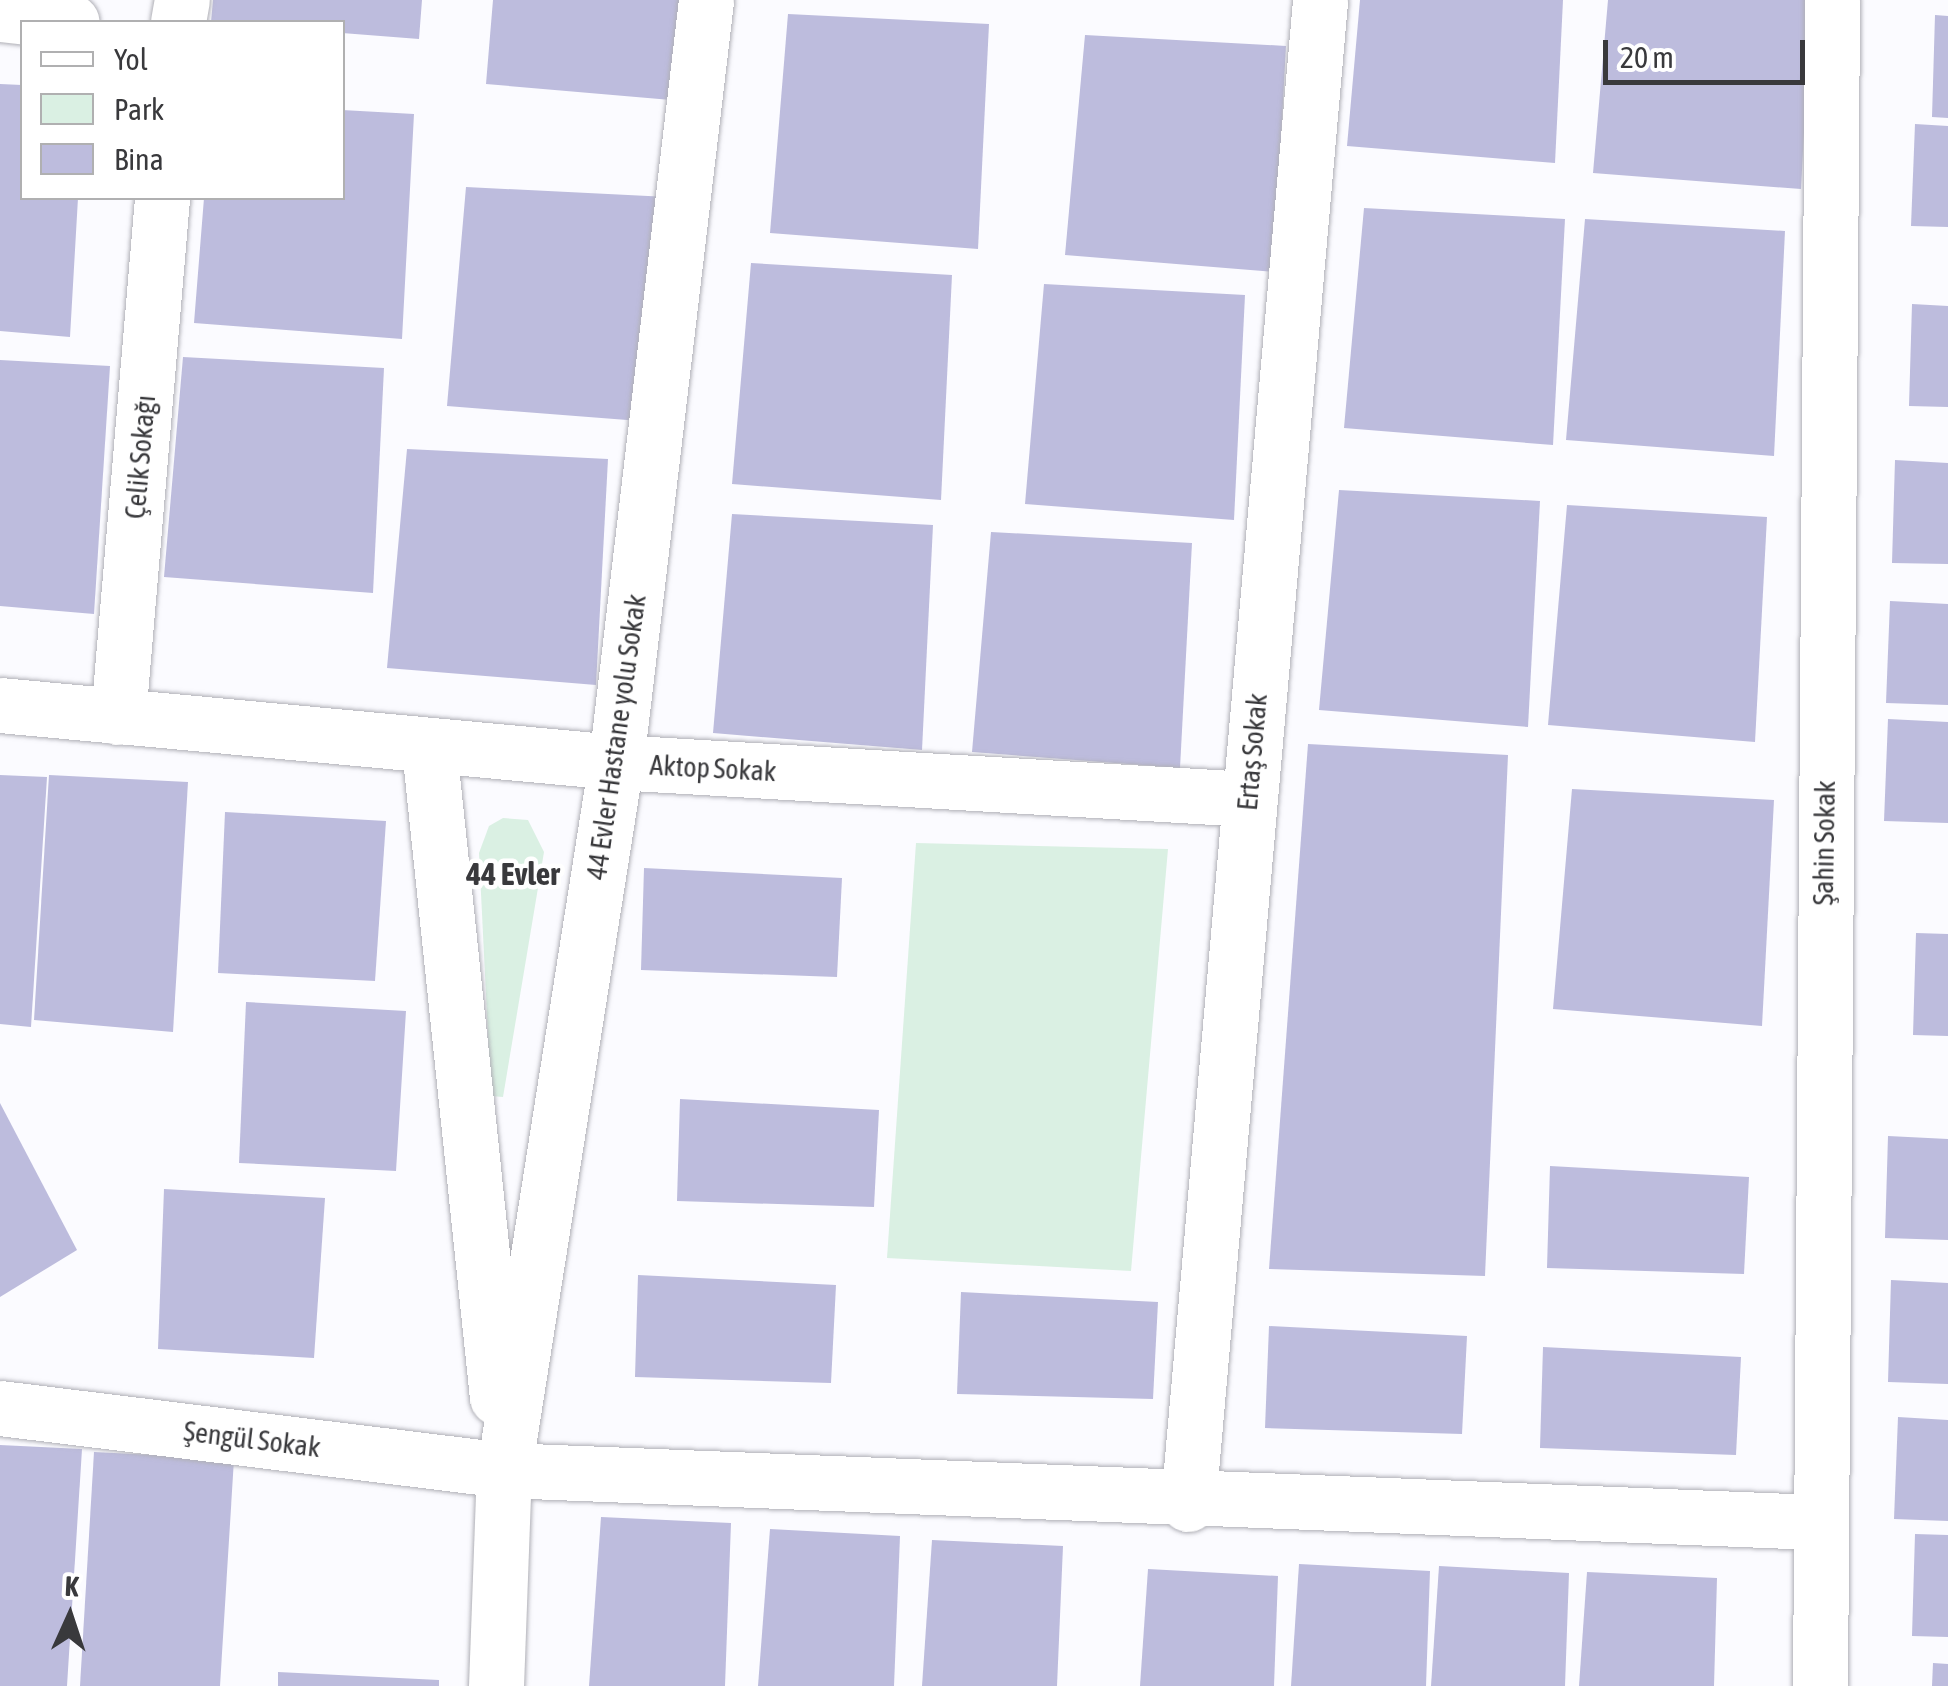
<!DOCTYPE html>
<html>
<head>
<meta charset="utf-8">
<style>
  body { margin:0 }
  #map { position:relative; width:1948px; height:1686px; overflow:hidden; background:#fbfbff; font-family:"Asap Condensed",sans-serif }
  div>[style] { position:absolute }
  [style*='--x'] { left:calc(var(--x)*1px); top:calc(var(--y)*1px); width:calc(var(--w)*1px); rotate:calc(var(--a)*1deg) }
  .green>* { inset:0; background:#daf0e3 }
  .building>* { inset:0; background:#bdbcdd }
  .roads { filter:drop-shadow(0 0 2px #b0b0b7) drop-shadow(0 0 2px #b0b0b7) }
  .minor>* { height:55px; margin:-27.5px; padding:0 27.5px; transform-origin:27.5px; border-radius:27.5px; background:#fff }
  span { translate:-50% -50%; white-space:nowrap; text-align:center; line-height:1.15; -webkit-text-stroke:9px #fff; paint-order:stroke }
  .street-label { font-size:28px; color:#39393c }
  .quarter-label { font-size:32px; color:#39393c; font-weight:700 }
  .legend { position:absolute; left:20px; top:20px; width:325px; height:180px; box-sizing:border-box; background:#fff; border:2px solid #b0b0b1; margin:0; padding:12px 18px; list-style:none; font-size:30px; color:#39393c }
  .legend li { display:flex; align-items:center; gap:20px; height:50px }
  .legend b { width:50px; border:2px solid #b0b0b1 }
  .north { position:absolute; left:20px; top:1566px; width:100px; height:100px; -webkit-text-stroke:8px #fff; paint-order:stroke; rotate:3deg; font-size:28px; font-weight:700; line-height:40px; text-align:center; color:#39393c }
  .north::after { content:''; display:block; margin:auto; width:35px; height:45px; background:#39393c; clip-path:polygon(50% 0,100% 100%,50% 72%,0 100%) }
  .scale { position:absolute; left:1603px; top:40px; width:202px; height:45px; box-sizing:border-box; border:5px solid #39393c; border-top:0; padding-left:12px; font-size:30px; line-height:35px; white-space:nowrap; color:#39393c; -webkit-text-stroke:8px #fff; paint-order:stroke }
</style>
</head>
<body>
<div id="map">
  <div class="green">
    <div style="clip-path:polygon(503px 818px,528px 820px,544px 852px,503px 1097px,491px 1096px,479px 853px,489px 826px)"></div>
    <div style="clip-path:polygon(916px 843px,1168px 849px,1131px 1271px,887px 1258px)"></div>
  </div>
  <div class="building">
    <div style="clip-path:polygon(213px 0,422px 0,419px 39px,342px 33px,342px 22px,211px 22px)"></div>
    <div style="clip-path:polygon(493px 0,686px 0,671px 100px,486px 84px)"></div>
    <div style="clip-path:polygon(1360px 0,1563px 0,1555px 163px,1347px 146px)"></div>
    <div style="clip-path:polygon(1608px 0,1811px 0,1801px 189px,1593px 173px)"></div>
    <div style="clip-path:polygon(788px 14px,989px 24px,978px 249px,770px 233px)"></div>
    <div style="clip-path:polygon(1935px 15px,1948px 16px,1948px 118px,1932px 117px)"></div>
    <div style="clip-path:polygon(1085px 35px,1286px 46px,1274px 272px,1065px 255px)"></div>
    <div style="clip-path:polygon(0 84px,22px 85px,22px 198px,78px 198px,70px 337px,0 331px)"></div>
    <div style="clip-path:polygon(342px 110px,414px 114px,402px 339px,194px 323px,204px 198px,342px 198px)"></div>
    <div style="clip-path:polygon(1915px 124px,1948px 126px,1948px 227px,1911px 226px)"></div>
    <div style="clip-path:polygon(466px 187px,668px 197px,640px 421px,447px 406px)"></div>
    <div style="clip-path:polygon(1364px 208px,1565px 219px,1553px 445px,1344px 428px)"></div>
    <div style="clip-path:polygon(1585px 219px,1785px 231px,1774px 456px,1566px 440px)"></div>
    <div style="clip-path:polygon(751px 263px,952px 275px,941px 500px,732px 484px)"></div>
    <div style="clip-path:polygon(1044px 284px,1245px 295px,1234px 520px,1025px 504px)"></div>
    <div style="clip-path:polygon(1912px 304px,1948px 306px,1948px 407px,1909px 406px)"></div>
    <div style="clip-path:polygon(183px 357px,384px 368px,373px 593px,164px 577px)"></div>
    <div style="clip-path:polygon(0 360px,110px 366px,94px 614px,0 606px)"></div>
    <div style="clip-path:polygon(407px 449px,608px 459px,596px 685px,387px 668px)"></div>
    <div style="clip-path:polygon(1895px 460px,1948px 463px,1948px 564px,1892px 563px)"></div>
    <div style="clip-path:polygon(1339px 490px,1540px 501px,1528px 727px,1319px 710px)"></div>
    <div style="clip-path:polygon(1567px 505px,1767px 517px,1755px 742px,1548px 725px)"></div>
    <div style="clip-path:polygon(732px 514px,933px 525px,922px 750px,713px 733px)"></div>
    <div style="clip-path:polygon(991px 532px,1192px 543px,1180px 768px,972px 752px)"></div>
    <div style="clip-path:polygon(1890px 601px,1948px 604px,1948px 705px,1886px 703px)"></div>
    <div style="clip-path:polygon(1888px 719px,1948px 722px,1948px 823px,1884px 821px)"></div>
    <div style="clip-path:polygon(1308px 744px,1508px 755px,1485px 1276px,1269px 1269px)"></div>
    <div style="clip-path:polygon(0 775px,47px 777px,31px 1027px,0 1024px)"></div>
    <div style="clip-path:polygon(49px 775px,188px 782px,173px 1032px,34px 1020px)"></div>
    <div style="clip-path:polygon(1572px 789px,1774px 800px,1762px 1026px,1553px 1009px)"></div>
    <div style="clip-path:polygon(225px 812px,386px 821px,375px 981px,218px 973px)"></div>
    <div style="clip-path:polygon(644px 868px,842px 878px,837px 977px,641px 970px)"></div>
    <div style="clip-path:polygon(1916px 933px,1948px 934px,1948px 1036px,1913px 1035px)"></div>
    <div style="clip-path:polygon(246px 1002px,406px 1011px,396px 1171px,239px 1163px)"></div>
    <div style="clip-path:polygon(680px 1099px,879px 1110px,874px 1207px,677px 1201px)"></div>
    <div style="clip-path:polygon(0 1103px,77px 1250px,0 1297px)"></div>
    <div style="clip-path:polygon(1888px 1136px,1948px 1139px,1948px 1240px,1885px 1238px)"></div>
    <div style="clip-path:polygon(1550px 1166px,1749px 1177px,1744px 1274px,1547px 1268px)"></div>
    <div style="clip-path:polygon(164px 1189px,325px 1198px,314px 1358px,158px 1349px)"></div>
    <div style="clip-path:polygon(638px 1275px,836px 1285px,831px 1383px,635px 1377px)"></div>
    <div style="clip-path:polygon(1891px 1280px,1948px 1283px,1948px 1384px,1888px 1382px)"></div>
    <div style="clip-path:polygon(961px 1292px,1158px 1302px,1153px 1399px,957px 1394px)"></div>
    <div style="clip-path:polygon(1269px 1326px,1467px 1336px,1462px 1434px,1265px 1428px)"></div>
    <div style="clip-path:polygon(1543px 1347px,1741px 1357px,1736px 1455px,1540px 1448px)"></div>
    <div style="clip-path:polygon(1898px 1417px,1948px 1420px,1948px 1521px,1894px 1519px)"></div>
    <div style="clip-path:polygon(0 1445px,82px 1449px,67px 1686px,0 1686px)"></div>
    <div style="clip-path:polygon(94px 1452px,234px 1459px,220px 1686px,80px 1686px)"></div>
    <div style="clip-path:polygon(601px 1517px,731px 1523px,725px 1686px,589px 1686px)"></div>
    <div style="clip-path:polygon(770px 1529px,900px 1536px,894px 1686px,758px 1686px)"></div>
    <div style="clip-path:polygon(1915px 1534px,1948px 1535px,1948px 1637px,1912px 1636px)"></div>
    <div style="clip-path:polygon(932px 1540px,1063px 1546px,1057px 1686px,922px 1686px)"></div>
    <div style="clip-path:polygon(1299px 1564px,1430px 1571px,1426px 1686px,1291px 1686px)"></div>
    <div style="clip-path:polygon(1439px 1566px,1569px 1573px,1565px 1686px,1431px 1686px)"></div>
    <div style="clip-path:polygon(1148px 1569px,1278px 1576px,1274px 1686px,1140px 1686px)"></div>
    <div style="clip-path:polygon(1587px 1572px,1717px 1578px,1714px 1686px,1579px 1686px)"></div>
    <div style="clip-path:polygon(1933px 1663px,1948px 1664px,1948px 1686px,1932px 1686px)"></div>
    <div style="clip-path:polygon(278px 1672px,439px 1680px,439px 1686px,278px 1686px)"></div>
  </div>
  <div class="roads">
    <div class="minor">
      <div style="--x:0;--y:14;--w:72;--a:6.3"></div>
      <div style="--x:178;--y:22;--w:22;--a:-80"></div>
      <div style="--x:0;--y:705;--w:619;--a:5.29"></div>
      <div style="--x:616;--y:762;--w:633;--a:3.35"></div>
      <div style="--x:118;--y:717;--w:521;--a:-85.15"></div>
      <div style="--x:429;--y:748;--w:653;--a:84.02"></div>
      <div style="--x:0;--y:1408;--w:508;--a:7.01"></div>
      <div style="--x:504;--y:1470;--w:1314;--a:2.27"></div>
      <div style="--x:1188;--y:1504;--w:1510;--a:-84.98"></div>
      <div style="--x:496;--y:1686;--w:216;--a:-87.9"></div>
      <div style="--x:504;--y:1470;--w:717;--a:-81.01"></div>
      <div style="--x:616;--y:762;--w:767;--a:-83.26"></div>
      <div style="--x:1820;--y:1686;--w:1686;--a:-89.59"></div>
    </div>
  </div>
  <div class="street-label">
    <span style="left:140px;top:457px;rotate:-85deg">Çelik Sokağı</span>
    <span style="left:616px;top:737px;rotate:-82deg">44 Evler Hastane yolu Sokak</span>
    <span style="left:1252px;top:752px;rotate:-85deg">Ertaş Sokak</span>
    <span style="left:713px;top:768px;rotate:3deg">Aktop Sokak</span>
    <span style="left:1824px;top:843px;rotate:-89deg">Şahin Sokak</span>
    <span style="left:252px;top:1439px;rotate:7deg">Şengül Sokak</span>
  </div>
  <div class="quarter-label">
    <span style="left:513px;top:874px">44 Evler</span>
  </div>
  <ul class="legend">
  <li><b style="height:12px;background:#fff"></b>Yol</li>
  <li><b style="height:28px;background:#daf0e3"></b>Park</li>
  <li><b style="height:28px;background:#bdbcdd"></b>Bina</li>
  </ul>
  <div class="north">K</div>
  <div class="scale">20 m</div>
</div>
</body>
</html>
